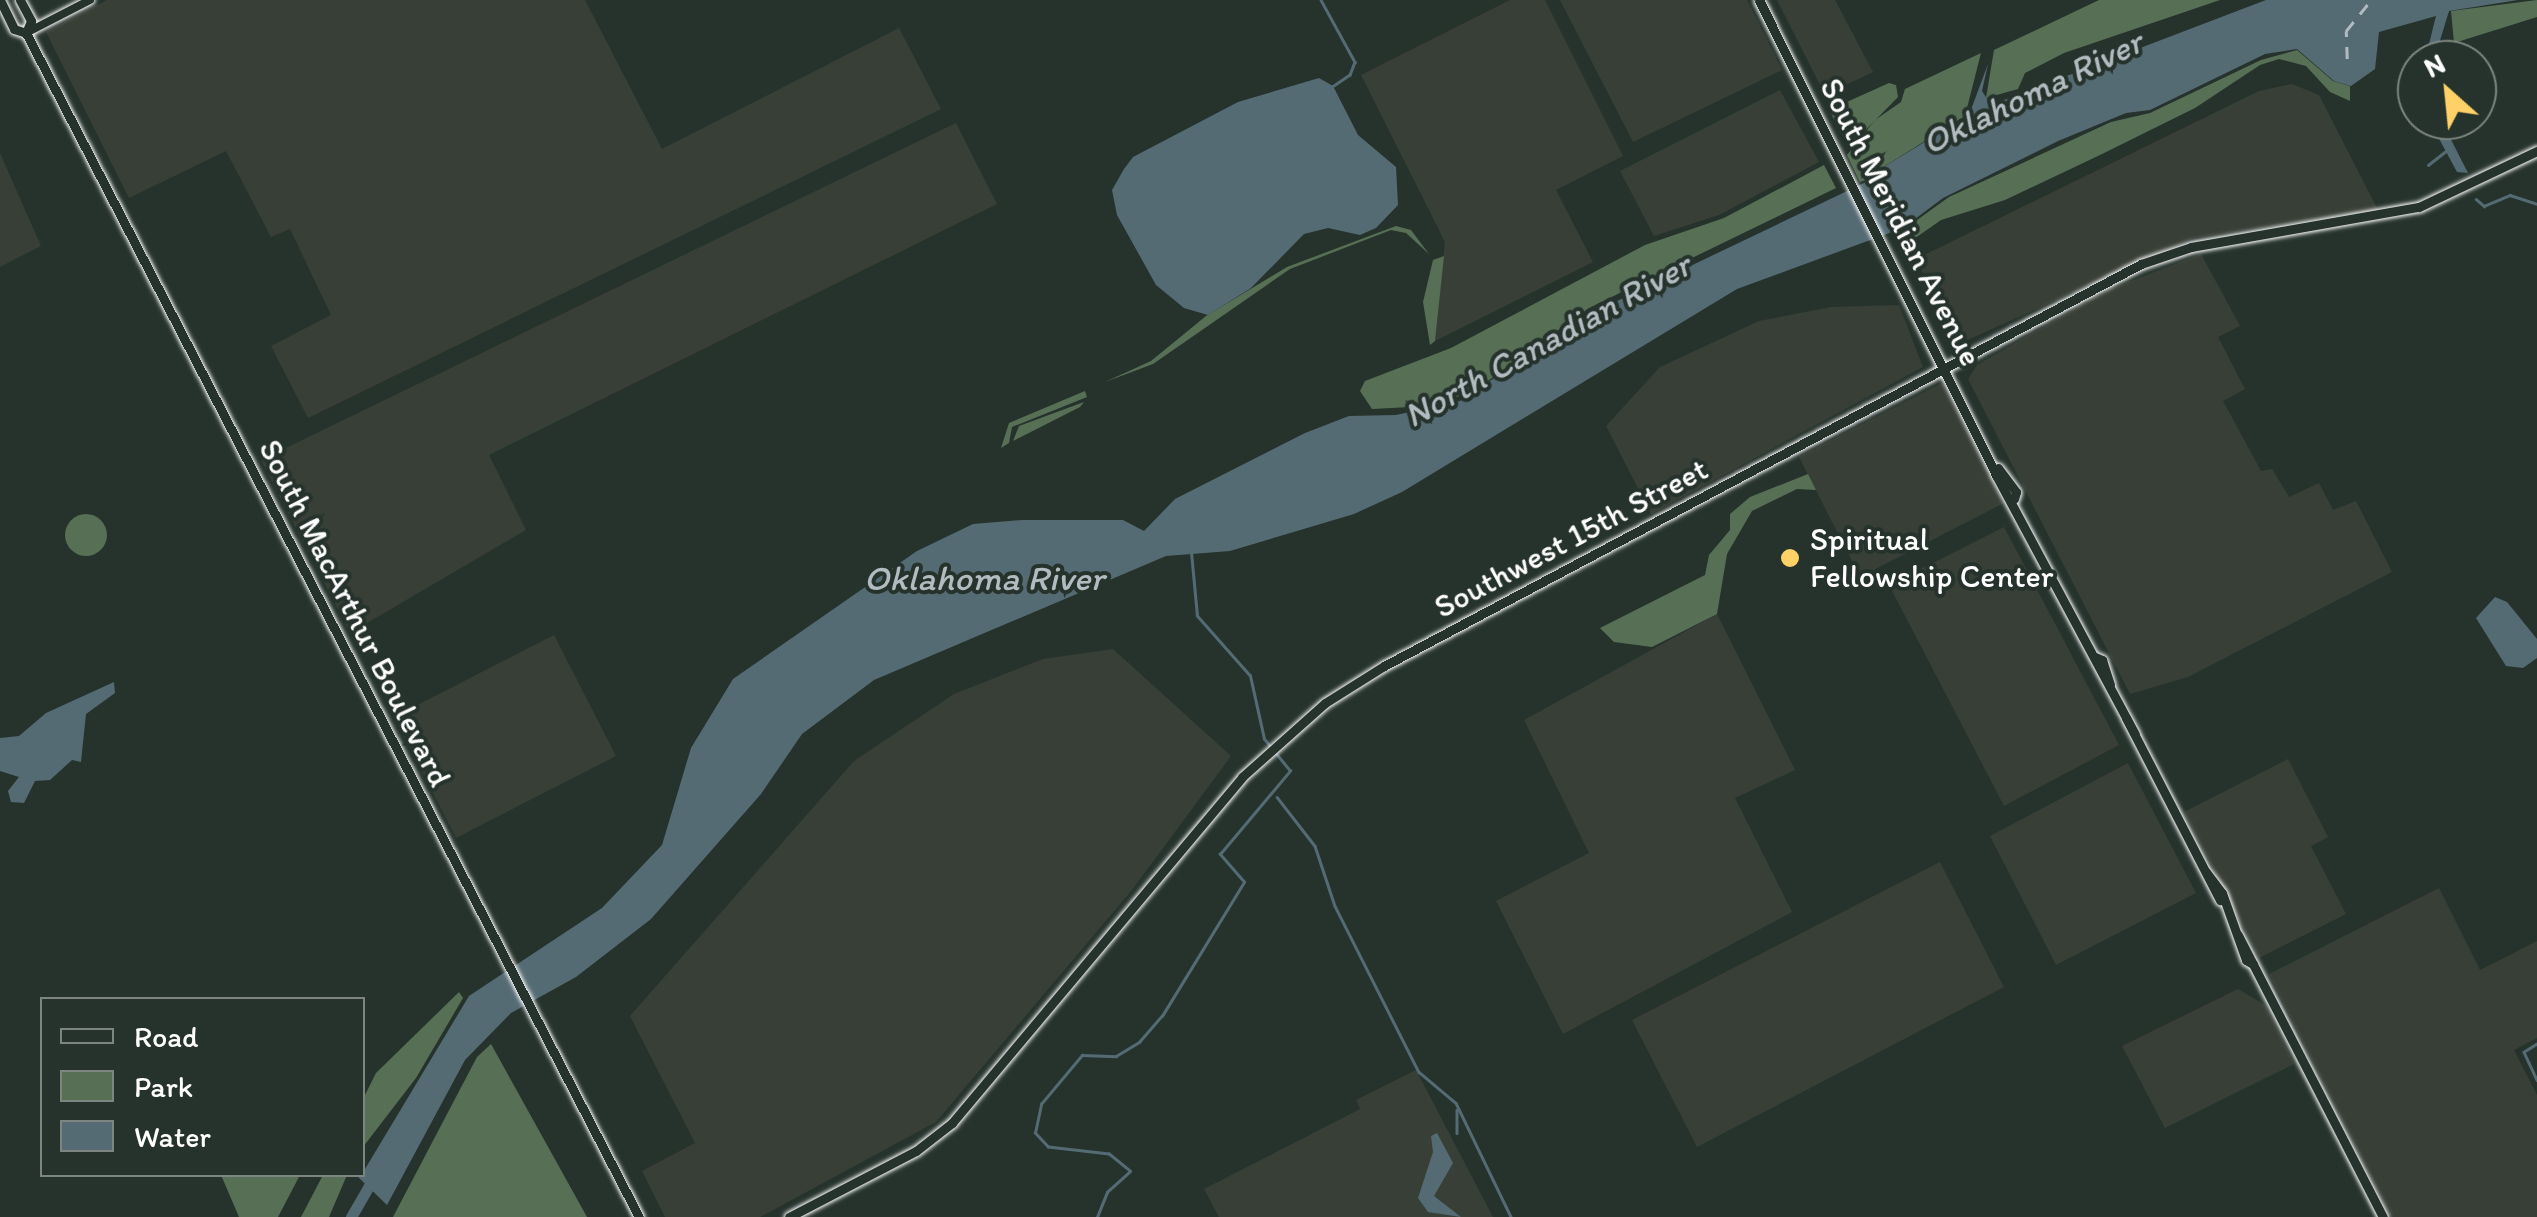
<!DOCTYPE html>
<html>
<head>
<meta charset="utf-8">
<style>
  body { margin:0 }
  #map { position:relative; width:2537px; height:1217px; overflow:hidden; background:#26332d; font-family:Itim,sans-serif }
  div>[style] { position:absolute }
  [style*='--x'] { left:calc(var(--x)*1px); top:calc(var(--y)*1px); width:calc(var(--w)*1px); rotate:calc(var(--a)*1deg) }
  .built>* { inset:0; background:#383f36 }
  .green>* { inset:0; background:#577055 }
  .round { border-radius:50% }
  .water>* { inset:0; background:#556b74 }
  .stream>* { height:2.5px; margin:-1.25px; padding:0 1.25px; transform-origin:1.25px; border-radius:1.25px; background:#556b74 }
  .river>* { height:11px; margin:-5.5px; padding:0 5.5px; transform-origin:5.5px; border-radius:5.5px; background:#556b74 }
  .ferry>* { height:2.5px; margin-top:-1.25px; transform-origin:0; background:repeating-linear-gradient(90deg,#b2bcc0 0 12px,transparent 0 22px) }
  .roads { filter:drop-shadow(0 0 2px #fff) drop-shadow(0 0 2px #fff) }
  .tertiary>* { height:8px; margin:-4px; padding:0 4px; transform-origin:4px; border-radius:4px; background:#26332d }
  .secondary>* { height:9px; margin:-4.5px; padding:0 4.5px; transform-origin:4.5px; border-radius:4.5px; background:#26332d }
  .dots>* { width:28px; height:28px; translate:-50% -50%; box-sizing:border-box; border:5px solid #26332d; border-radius:50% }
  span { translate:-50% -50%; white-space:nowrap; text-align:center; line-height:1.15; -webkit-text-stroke:8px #26332d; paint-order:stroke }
  .street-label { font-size:32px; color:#fff }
  .poi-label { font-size:32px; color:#fff }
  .left { translate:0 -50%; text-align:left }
  .water-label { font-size:35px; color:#b2bcc0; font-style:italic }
  .legend { position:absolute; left:40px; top:997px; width:325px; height:180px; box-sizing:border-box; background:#26332d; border:2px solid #7d8581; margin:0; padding:12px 18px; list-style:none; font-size:30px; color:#fff }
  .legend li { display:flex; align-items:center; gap:20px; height:50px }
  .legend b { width:50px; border:2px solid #7d8581 }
  .north { position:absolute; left:2397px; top:40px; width:100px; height:100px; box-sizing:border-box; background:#26332d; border:2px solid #7d8581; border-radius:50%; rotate:333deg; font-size:28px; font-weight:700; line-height:40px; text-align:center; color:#fff }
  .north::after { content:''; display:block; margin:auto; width:35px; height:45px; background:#ffd166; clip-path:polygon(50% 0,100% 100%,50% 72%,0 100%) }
</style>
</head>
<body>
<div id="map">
  <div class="built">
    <div style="clip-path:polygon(107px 0,585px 0,662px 149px,899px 28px,941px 109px,308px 418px,271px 346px,331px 315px,290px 229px,271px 237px,226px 151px,129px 198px,46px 32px)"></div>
    <div style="clip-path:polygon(1510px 0,1545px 0,1623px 156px,1556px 190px,1593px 262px,1435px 341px,1445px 242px,1361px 75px)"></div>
    <div style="clip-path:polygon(1560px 0,1747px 0,1782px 70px,1633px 142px)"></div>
    <div style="clip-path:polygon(1777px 0,1835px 0,1873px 72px,1825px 95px)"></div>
    <div style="clip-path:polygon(2292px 84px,2319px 95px,2378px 210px,2193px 238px,1959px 344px,1919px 265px,1922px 256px,2259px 91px)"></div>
    <div style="clip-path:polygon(1780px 90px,1819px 162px,1719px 215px,1654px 236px,1620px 171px)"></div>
    <div style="clip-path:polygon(956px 123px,997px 204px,489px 455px,526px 530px,350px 633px,261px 460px)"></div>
    <div style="clip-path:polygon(0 153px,41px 246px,0 267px)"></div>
    <div style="clip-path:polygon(2201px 254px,2240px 326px,2218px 337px,2245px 389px,2223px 401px,2261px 471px,2272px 469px,2289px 497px,2319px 483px,2333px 510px,2356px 501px,2392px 572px,2188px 677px,2130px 694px,1968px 379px,1977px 365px,2108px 290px)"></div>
    <div style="clip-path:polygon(1899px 305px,1923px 367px,1651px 514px,1606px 426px,1660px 367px,1759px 321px,1831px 307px)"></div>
    <div style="clip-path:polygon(1942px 383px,2004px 503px,1860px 577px,1799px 457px)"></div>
    <div style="clip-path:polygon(2004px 527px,2119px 745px,2004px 806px,1889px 585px)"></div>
    <div style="clip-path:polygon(1717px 614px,1795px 770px,1735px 798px,1792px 912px,1563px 1034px,1496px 901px,1589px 853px,1524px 720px)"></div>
    <div style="clip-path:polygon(554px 635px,616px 756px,456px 838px,394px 717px)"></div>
    <div style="clip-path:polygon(1113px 649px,1231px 756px,1132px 890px,936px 1122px,760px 1217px,665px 1217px,642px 1171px,695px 1143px,630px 1016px,854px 761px,954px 694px,1043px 659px)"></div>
    <div style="clip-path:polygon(2288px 759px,2328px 837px,2311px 846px,2346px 914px,2259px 958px,2184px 812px)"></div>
    <div style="clip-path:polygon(2128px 763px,2196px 893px,2056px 965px,1990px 836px)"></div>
    <div style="clip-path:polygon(1940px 862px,2004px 987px,1697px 1147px,1632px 1020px)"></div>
    <div style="clip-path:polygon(2439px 888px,2480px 970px,2537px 941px,2537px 1038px,2514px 1050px,2537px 1095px,2537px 1217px,2391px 1217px,2269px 974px)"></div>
    <div style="clip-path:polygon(2238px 989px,2265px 1005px,2294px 1064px,2165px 1128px,2122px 1046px)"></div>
    <div style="clip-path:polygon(1416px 1070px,1493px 1217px,1219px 1217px,1204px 1189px,1360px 1109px,1356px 1100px)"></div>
  </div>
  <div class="green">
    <div style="clip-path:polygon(2099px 0,2220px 0,2064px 53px,2025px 73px,2018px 89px,1986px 98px,1994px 50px)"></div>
    <div style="clip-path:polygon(2537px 0,2537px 17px,2454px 43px,2451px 11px)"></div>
    <div style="clip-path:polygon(2297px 50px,2333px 81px,2350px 86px,2350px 101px,2330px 92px,2306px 66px,2279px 59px,2260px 65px,2195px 108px,2100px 155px,2005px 200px,1941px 220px,1911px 241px,1913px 252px,1906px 254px,1906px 228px,1949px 197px,2111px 122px,2150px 113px,2261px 60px)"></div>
    <div style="clip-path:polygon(1981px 53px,1965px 116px,1877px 171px,1861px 165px,1866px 180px,1860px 182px,1847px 155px,1875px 120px,1901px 102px,1905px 89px)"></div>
    <div style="clip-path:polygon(1889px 83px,1896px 85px,1898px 97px,1849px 147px,1829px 110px)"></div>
    <div style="clip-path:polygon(1824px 165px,1836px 188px,1589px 308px,1474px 391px,1430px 406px,1372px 409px,1360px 391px,1365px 381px,1451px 348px,1645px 245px,1724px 218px)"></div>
    <div style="clip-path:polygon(1396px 226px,1411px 230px,1429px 254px,1406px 233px,1391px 230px,1290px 269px,1153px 364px,1105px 382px,1151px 361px,1206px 316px,1287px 267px)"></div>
    <div style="clip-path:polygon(1444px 256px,1435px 341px,1430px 345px,1423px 302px,1433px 260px)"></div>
    <div style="clip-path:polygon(1085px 391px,1087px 397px,1012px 427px,1009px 443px,1001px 448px,1009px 423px)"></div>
    <div style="clip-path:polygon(1084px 402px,1080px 407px,1013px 441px,1019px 426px)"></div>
    <div style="clip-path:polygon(1808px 474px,1816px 490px,1797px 489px,1752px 511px,1727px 554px,1717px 614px,1652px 647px,1614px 642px,1600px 628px,1705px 575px,1709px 555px,1730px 530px,1730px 514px,1750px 497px)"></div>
    <div class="round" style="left:65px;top:514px;width:42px;height:42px"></div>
    <div style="clip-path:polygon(459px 992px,463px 998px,416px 1078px,363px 1147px,363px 1099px,376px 1073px)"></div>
    <div style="clip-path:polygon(491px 1044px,587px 1217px,393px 1217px,477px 1057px)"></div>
    <div style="clip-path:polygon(221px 1175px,300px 1175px,278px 1217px,239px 1217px)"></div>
    <div style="clip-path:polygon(323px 1175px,347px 1175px,329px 1217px,301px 1217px)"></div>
  </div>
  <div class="water">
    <div style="clip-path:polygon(2266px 0,2518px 0,2449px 11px,2434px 60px,2425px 60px,2436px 16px,2379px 32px,2375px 69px,2351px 86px,2334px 81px,2297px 49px,2265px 54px,2150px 110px,2126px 113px,2058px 141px,1943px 198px,1903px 228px,1737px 289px,1402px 492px,1354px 514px,1230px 551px,1166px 556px,874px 680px,802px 734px,761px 794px,651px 919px,576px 977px,511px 1013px,465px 1060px,387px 1205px,356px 1175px,362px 1174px,469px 996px,602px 908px,662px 845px,691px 748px,733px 679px,917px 551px,973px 524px,1022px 520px,1123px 520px,1144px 531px,1175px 499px,1305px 433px,1349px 416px,1396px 415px,1460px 401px,1590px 314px,1866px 182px,1862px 165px,1877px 171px,1969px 115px,1988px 64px,1982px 91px,1991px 105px)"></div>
    <div style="clip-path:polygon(1319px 78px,1333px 86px,1358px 135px,1396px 167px,1398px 205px,1376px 228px,1360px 235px,1328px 228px,1304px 234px,1251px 288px,1208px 315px,1184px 308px,1156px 285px,1117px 215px,1112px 190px,1124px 169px,1133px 157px,1238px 102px)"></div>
    <div style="clip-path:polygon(2429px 120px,2441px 120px,2468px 173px,2457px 172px)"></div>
    <div style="clip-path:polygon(2495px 597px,2507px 602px,2537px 639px,2537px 658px,2523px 668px,2506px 666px,2476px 618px)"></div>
    <div style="clip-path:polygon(114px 682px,115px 693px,86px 714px,81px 762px,72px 760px,50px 780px,35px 781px,24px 803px,11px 802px,8px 791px,19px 777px,0 771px,0 738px,19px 736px,46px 713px)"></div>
    <div style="clip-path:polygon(1437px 1133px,1453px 1163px,1434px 1196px,1461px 1217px,1428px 1212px,1418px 1198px,1433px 1152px,1431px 1136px)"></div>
  </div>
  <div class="stream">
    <div style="--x:1321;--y:0;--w:71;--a:61.3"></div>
    <div style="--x:1355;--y:62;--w:14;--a:111"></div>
    <div style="--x:1350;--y:75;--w:23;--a:146"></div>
    <div style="--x:2418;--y:129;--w:14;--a:-21"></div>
    <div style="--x:2428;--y:165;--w:23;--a:-38"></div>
    <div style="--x:2476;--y:199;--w:11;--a:41"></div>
    <div style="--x:2484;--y:206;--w:28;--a:-23"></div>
    <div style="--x:2510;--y:195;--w:28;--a:18"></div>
    <div style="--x:1277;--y:797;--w:62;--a:52.2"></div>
    <div style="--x:1315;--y:846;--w:63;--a:71.6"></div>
    <div style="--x:1335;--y:906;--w:186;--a:63.2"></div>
    <div style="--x:1419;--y:1072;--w:48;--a:40"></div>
    <div style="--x:1456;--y:1103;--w:127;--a:64.2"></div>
    <div style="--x:2537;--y:1044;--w:15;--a:148"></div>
    <div style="--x:2524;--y:1052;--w:31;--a:65"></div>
    <div style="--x:1457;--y:1110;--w:23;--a:90"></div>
    <div style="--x:1097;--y:1217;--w:27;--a:-68"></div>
    <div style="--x:1107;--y:1192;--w:31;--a:-42"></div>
    <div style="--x:1130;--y:1171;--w:27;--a:-141"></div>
    <div style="--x:1109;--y:1154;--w:61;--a:-173.5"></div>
    <div style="--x:1048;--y:1147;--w:19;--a:-133"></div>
    <div style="--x:1035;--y:1133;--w:30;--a:-78"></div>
    <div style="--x:1041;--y:1104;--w:64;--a:-50.1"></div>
    <div style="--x:1082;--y:1055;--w:34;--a:2"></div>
    <div style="--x:1116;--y:1056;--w:27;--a:-31"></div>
    <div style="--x:1139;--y:1042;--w:35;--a:-49"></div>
    <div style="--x:1162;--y:1016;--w:157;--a:-58.5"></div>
    <div style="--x:1244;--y:882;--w:37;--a:-131"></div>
    <div style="--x:1220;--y:854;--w:109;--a:-49.9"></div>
    <div style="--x:1290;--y:771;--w:41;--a:-129.1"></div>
    <div style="--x:1264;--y:739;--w:65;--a:-102.5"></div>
    <div style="--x:1250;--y:676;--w:80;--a:-131.5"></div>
    <div style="--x:1197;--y:616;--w:63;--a:-95.4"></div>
  </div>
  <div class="river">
    <div style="--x:351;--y:1217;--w:46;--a:-60.1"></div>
  </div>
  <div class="ferry">
    <div style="--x:2347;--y:59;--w:28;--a:-92"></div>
    <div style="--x:2346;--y:31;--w:40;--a:-51"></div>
  </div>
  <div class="roads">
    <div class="tertiary">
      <div style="--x:26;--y:33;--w:72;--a:-27.3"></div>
    </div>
    <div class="secondary">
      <div style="--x:0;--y:0;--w:32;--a:64"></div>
      <div style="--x:14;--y:29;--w:13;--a:18"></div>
      <div style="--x:26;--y:33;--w:1333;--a:62.63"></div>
      <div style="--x:20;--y:0;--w:24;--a:62"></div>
      <div style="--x:31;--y:21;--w:13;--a:113"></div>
      <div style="--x:1759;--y:0;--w:531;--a:63.48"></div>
      <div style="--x:1996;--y:475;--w:294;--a:61.8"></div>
      <div style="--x:1998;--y:468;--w:30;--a:53"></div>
      <div style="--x:2016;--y:492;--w:7;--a:106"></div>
      <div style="--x:2095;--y:657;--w:8;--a:23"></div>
      <div style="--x:2102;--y:660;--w:26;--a:72"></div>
      <div style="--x:2126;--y:718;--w:205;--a:62.7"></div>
      <div style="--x:2206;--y:872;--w:26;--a:53"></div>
      <div style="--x:2222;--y:893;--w:71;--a:70.3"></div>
      <div style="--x:2246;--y:960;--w:8;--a:30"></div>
      <div style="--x:2238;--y:935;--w:317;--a:62.8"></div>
      <div style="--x:789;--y:1217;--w:143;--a:-27.5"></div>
      <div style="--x:916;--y:1151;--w:46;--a:-37.9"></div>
      <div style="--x:952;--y:1123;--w:451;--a:-50"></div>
      <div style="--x:1242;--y:777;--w:111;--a:-41.7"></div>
      <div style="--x:1325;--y:703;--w:70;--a:-32.1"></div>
      <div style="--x:1384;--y:666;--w:857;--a:-27.97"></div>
      <div style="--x:2141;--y:264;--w:53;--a:-18.8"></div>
      <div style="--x:2191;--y:247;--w:231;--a:-10"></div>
      <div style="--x:2419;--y:207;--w:131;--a:-25.4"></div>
    </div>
  </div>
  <div class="dots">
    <div style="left:1790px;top:558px;background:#ffd166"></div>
  </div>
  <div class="street-label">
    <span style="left:1901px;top:222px;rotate:63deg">South Meridian Avenue</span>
    <span style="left:1571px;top:538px;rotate:-28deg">Southwest 15th Street</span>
    <span style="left:355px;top:613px;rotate:63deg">South MacArthur Boulevard</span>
  </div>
  <div class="poi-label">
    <span class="left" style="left:1810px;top:558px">Spiritual<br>Fellowship Center</span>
  </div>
  <div class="water-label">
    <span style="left:2032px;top:92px;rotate:-26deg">Oklahoma River</span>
    <span style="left:1547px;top:340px;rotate:-29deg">North Canadian River</span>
    <span style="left:984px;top:578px">Oklahoma River</span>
  </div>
  <ul class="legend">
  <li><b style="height:12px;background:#26332d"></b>Road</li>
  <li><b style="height:28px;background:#577055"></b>Park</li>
  <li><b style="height:28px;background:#556b74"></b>Water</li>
  </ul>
  <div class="north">N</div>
</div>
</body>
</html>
